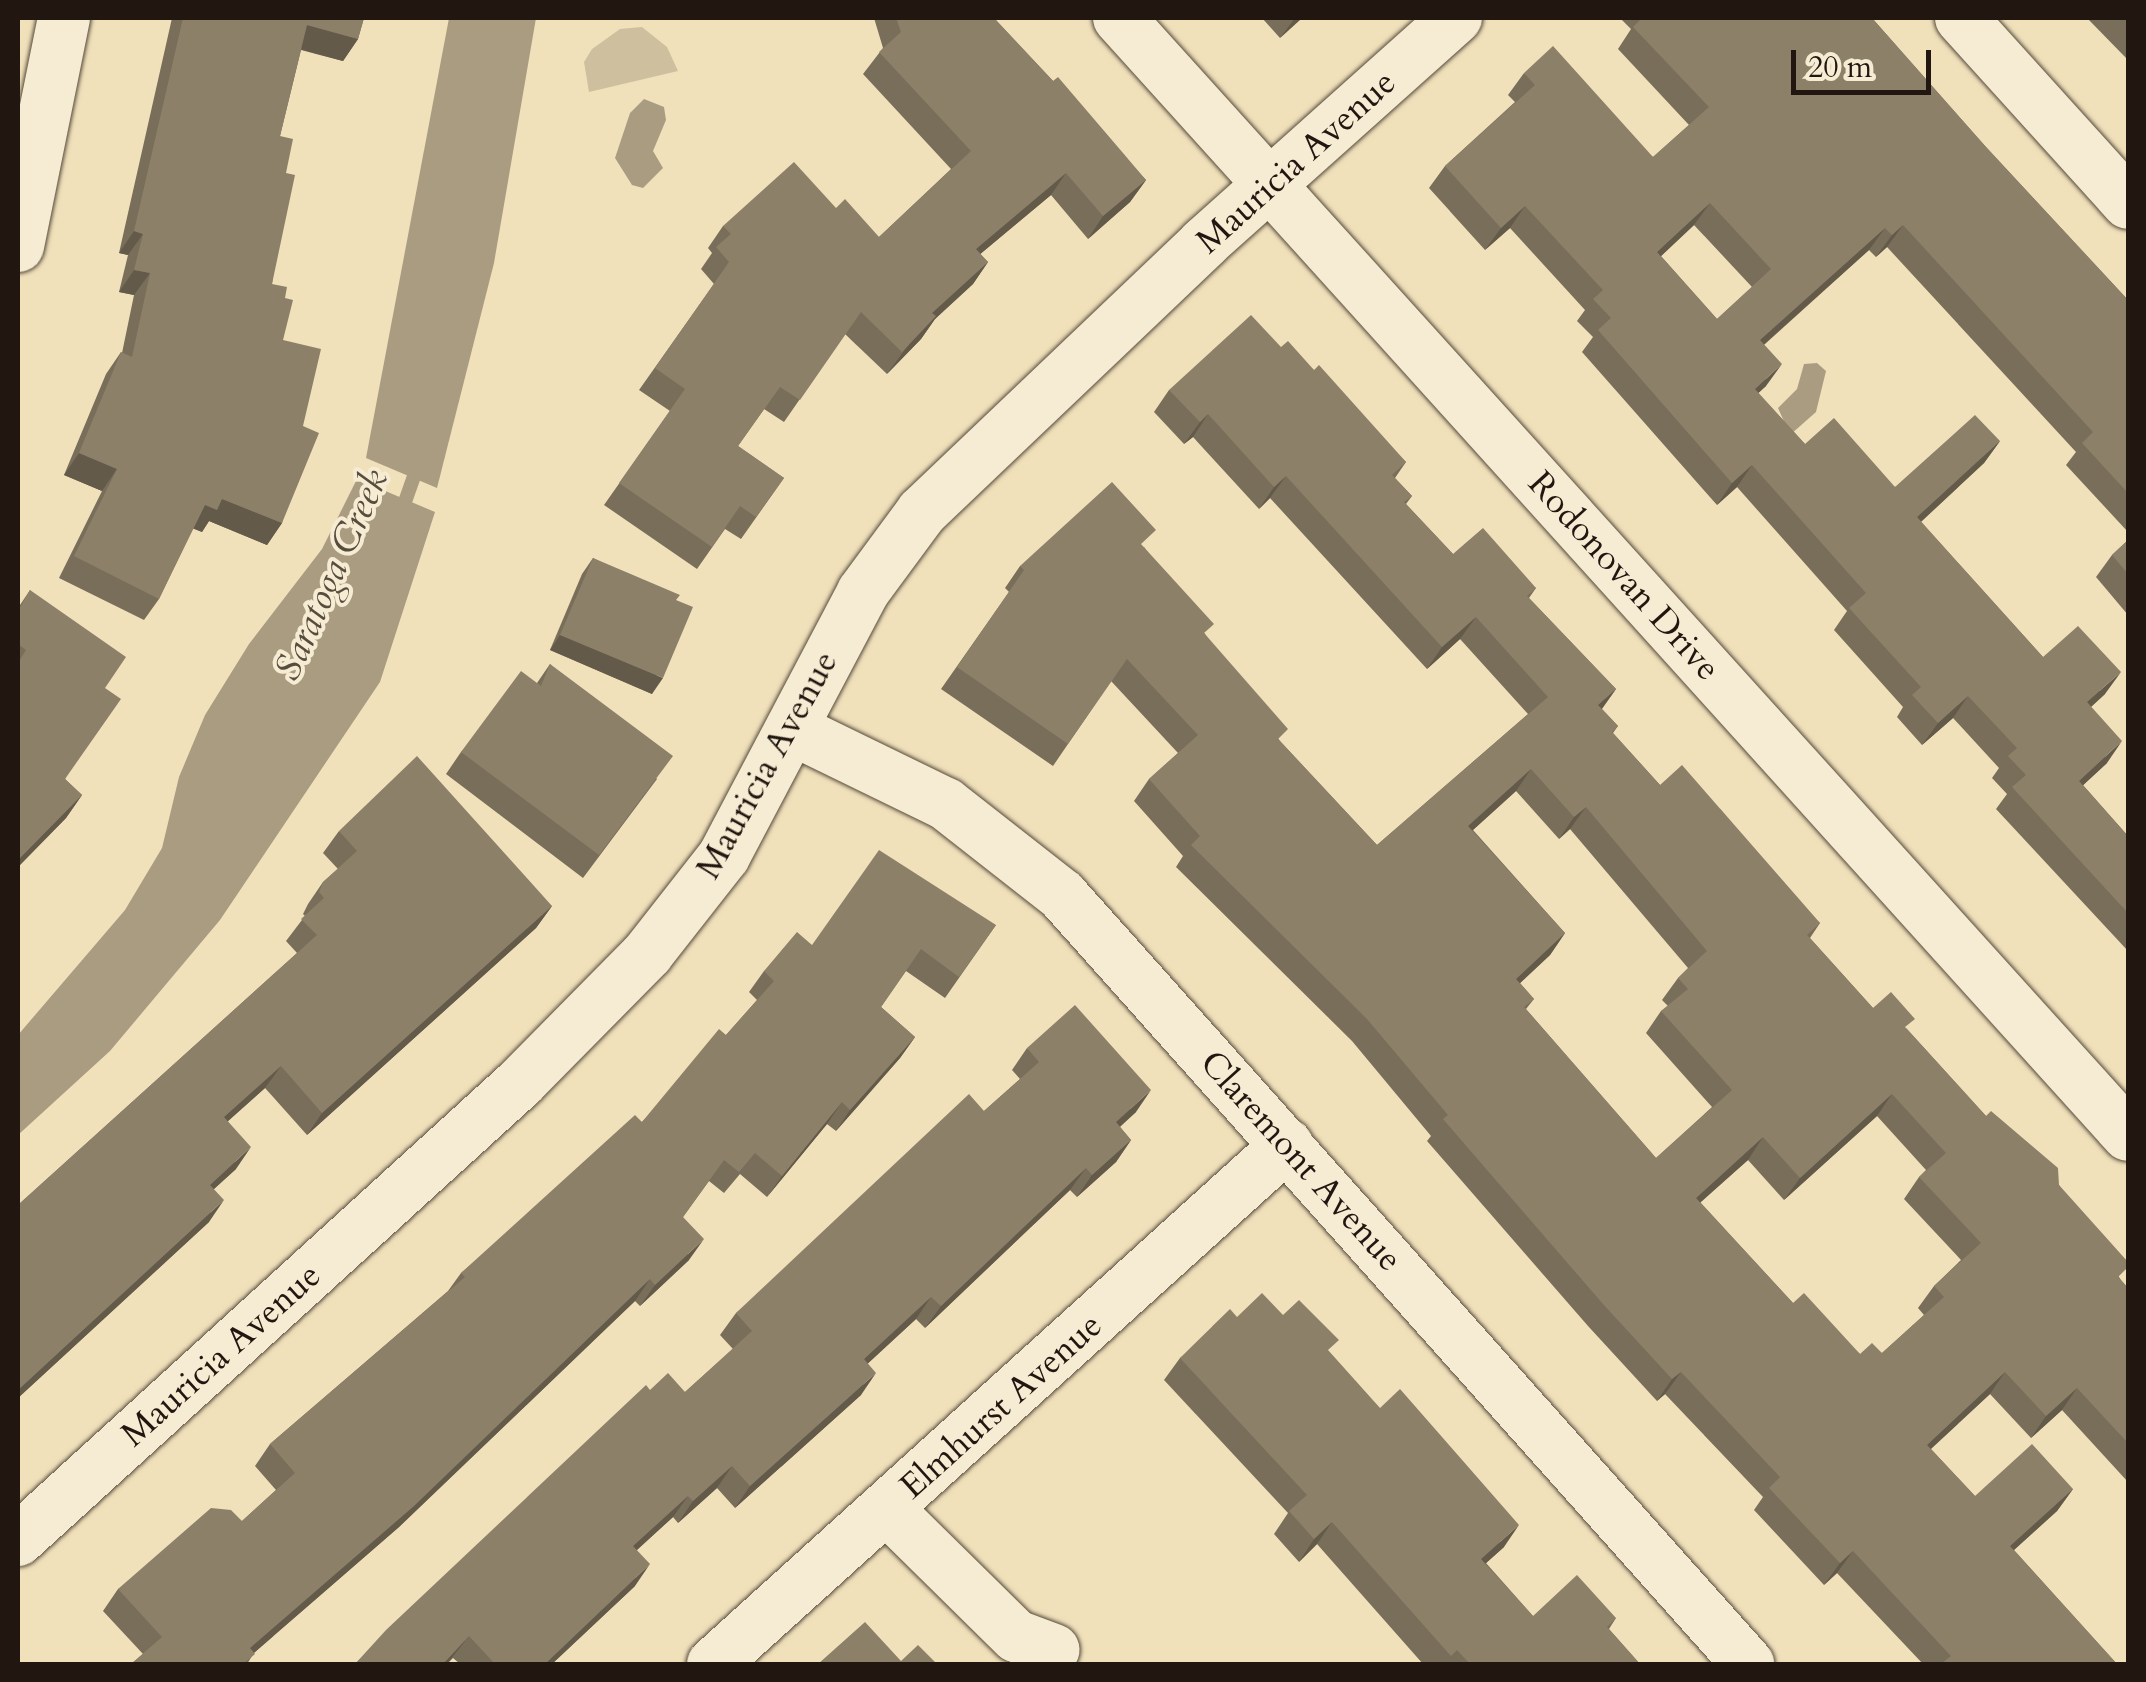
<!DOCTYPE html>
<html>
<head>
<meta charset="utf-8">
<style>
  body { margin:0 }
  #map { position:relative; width:2146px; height:1682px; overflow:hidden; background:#f1e1bb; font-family:Cardo,serif }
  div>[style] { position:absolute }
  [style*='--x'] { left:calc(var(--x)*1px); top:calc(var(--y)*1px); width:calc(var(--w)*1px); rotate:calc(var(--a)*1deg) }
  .green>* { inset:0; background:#cebf9e }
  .water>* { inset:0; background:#aa9c81 }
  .stream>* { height:14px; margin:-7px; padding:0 7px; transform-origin:7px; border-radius:7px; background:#aa9c81 }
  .roads { filter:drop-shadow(0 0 2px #554a3b) drop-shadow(0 0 2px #554a3b) }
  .minor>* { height:52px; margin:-26px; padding:0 26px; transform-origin:26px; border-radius:26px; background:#f6ecd3 }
  .wall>* { inset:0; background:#796e5a }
  .shaded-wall>* { inset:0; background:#635a4a }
  .building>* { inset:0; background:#8d8069 }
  span { translate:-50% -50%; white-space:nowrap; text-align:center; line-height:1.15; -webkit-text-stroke:8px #f6ecd3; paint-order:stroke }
  .street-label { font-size:35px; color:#211710 }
  .water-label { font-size:38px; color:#584c3d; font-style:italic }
  .frame { position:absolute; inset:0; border:20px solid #211710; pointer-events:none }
  .scale { position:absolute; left:1791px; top:50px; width:140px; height:45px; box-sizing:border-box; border:5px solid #211710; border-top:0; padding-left:12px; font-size:30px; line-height:35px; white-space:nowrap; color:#211710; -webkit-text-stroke:8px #f6ecd3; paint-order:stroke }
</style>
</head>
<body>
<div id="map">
  <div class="green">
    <div style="clip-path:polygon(642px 27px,667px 47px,678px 71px,589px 92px,584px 62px,592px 49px,620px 29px)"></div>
  </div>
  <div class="water">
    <div style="clip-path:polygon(449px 18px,536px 18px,494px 263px,437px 488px,366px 458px)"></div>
    <div style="clip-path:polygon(644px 99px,664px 107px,666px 120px,653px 151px,663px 168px,643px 188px,632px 185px,615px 158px,630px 113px)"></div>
    <div style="clip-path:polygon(1817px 363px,1826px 371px,1816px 412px,1790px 435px,1778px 408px,1797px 389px,1804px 364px)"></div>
    <div style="clip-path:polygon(357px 479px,435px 512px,380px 682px,220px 920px,110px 1051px,18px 1135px,18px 1035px,125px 910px,162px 848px,179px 777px,205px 715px,249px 644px,322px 549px)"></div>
  </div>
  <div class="stream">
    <div style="--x:400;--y:516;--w:57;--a:-70.6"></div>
  </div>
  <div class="roads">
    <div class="minor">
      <div style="--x:1119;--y:18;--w:1505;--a:47.91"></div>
      <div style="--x:1961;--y:18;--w:249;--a:47.9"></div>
      <div style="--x:18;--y:246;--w:233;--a:-78.6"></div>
      <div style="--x:794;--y:730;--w:169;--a:26"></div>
      <div style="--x:946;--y:804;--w:147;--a:38.1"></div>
      <div style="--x:1062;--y:895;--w:1031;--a:48.26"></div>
      <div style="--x:887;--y:1509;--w:181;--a:44.6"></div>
      <div style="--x:1016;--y:1636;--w:40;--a:20.2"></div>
      <div style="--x:18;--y:1540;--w:679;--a:-42.31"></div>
      <div style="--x:520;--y:1083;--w:182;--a:-45.4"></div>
      <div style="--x:648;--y:953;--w:123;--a:-51.9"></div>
      <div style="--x:724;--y:856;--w:298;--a:-62.2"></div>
      <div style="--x:863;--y:592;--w:99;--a:-53.6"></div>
      <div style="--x:922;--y:512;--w:390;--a:-43.6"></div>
      <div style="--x:1204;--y:243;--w:338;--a:-41.8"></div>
      <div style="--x:713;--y:1664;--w:774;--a:-42.12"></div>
    </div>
  </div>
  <div class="wall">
    <div style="clip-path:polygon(172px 18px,364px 18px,358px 39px,343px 61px,301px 50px,280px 136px,286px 173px,272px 284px,285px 298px,283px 340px,303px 426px,282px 523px,267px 545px,209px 521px,202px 532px,193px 528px,159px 599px,144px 620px,59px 578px,102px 491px,64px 475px,106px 374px,121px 352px,122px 353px,134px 295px,119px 292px,128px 255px,119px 253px)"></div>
    <div style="clip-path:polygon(874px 18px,994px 18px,1146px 180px,1130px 202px,1088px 239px,1051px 195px,980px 254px,988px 262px,973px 284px,935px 319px,921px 339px,887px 374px,845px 334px,784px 422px,764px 409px,738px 446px,784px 478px,741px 539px,725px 529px,697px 569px,604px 505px,670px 411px,639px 390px,714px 284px,701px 269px,712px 253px,708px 248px,723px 226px,836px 208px,879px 237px,951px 169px,863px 74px,883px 48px)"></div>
    <div style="clip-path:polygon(1262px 18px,1302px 18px,1280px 38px)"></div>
    <div style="clip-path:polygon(evenodd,1620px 18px,1872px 18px,1986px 147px,2128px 300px,2128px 532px,2066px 465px,2076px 452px,1887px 247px,1876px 257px,1869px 250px,1764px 345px,1766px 386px,1758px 393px,1805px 444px,1895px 487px,2000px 441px,1984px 463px,1921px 522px,2043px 657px,2105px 694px,2091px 707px,2107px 763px,2083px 785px,2128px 836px,2128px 951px,1996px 809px,2007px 794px,1992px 778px,1999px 768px,1953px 718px,1922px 745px,1897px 717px,1903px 707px,1834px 630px,1847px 611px,1737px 487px,1717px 505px,1582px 352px,1593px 337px,1577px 321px,1585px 310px,1510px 228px,1485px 250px,1429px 188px,1445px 166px,1515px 102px,1508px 95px,1524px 73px,1653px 157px,1689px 125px,1618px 49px,1631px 29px,1620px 18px,1694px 225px,1752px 287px,1717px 319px,1661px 256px,1694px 225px)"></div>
    <div style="clip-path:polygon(2087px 18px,2128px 18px,2128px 60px)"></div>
    <div style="clip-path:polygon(evenodd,1281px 347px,1314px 370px,1406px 462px,1395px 478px,1412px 496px,1406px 504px,1453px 554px,1536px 588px,1529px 598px,1616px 689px,1602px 709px,1618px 726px,1613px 733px,1660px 785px,1820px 923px,1810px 938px,1873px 1008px,1907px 1029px,1986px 1116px,2059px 1185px,2121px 1280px,2128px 1288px,2128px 1482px,2062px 1410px,2031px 1438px,1990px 1394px,1931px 1449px,1975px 1496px,2073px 1489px,2057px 1511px,2014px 1550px,2117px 1664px,1923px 1664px,1837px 1573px,1824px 1585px,1754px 1510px,1763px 1497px,1665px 1394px,1657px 1401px,1588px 1326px,1427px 1141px,1431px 1136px,1352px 1041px,1176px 867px,1183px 856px,1134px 801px,1149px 779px,1178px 753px,1111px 681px,1053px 766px,941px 689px,1009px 592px,1005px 588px,1020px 566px,1144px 547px,1280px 741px,1377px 845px,1528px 714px,1460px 639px,1427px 669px,1270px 498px,1259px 509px,1193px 437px,1184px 444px,1154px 412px,1169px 390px,1281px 347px,1516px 791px,1559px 839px,1570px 829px,1688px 968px,1678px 978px,1662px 1000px,1668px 1006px,1661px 1011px,1646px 1033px,1712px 1107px,1656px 1158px,1526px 1009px,1534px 999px,1520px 983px,1550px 955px,1565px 933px,1473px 830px,1516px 791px,1281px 347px,1877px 1116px,1926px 1170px,1919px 1177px,1904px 1199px,1961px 1260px,1934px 1286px,1918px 1308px,1924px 1315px,1882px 1353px,1860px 1354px,1793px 1303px,1700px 1202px,1748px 1160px,1784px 1200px,1877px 1116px)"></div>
    <div style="clip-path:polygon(2128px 540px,2128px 615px,2096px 577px,2112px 555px)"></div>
    <div style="clip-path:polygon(593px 558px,676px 600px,652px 694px,550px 650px,582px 574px)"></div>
    <div style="clip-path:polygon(30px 590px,105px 688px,65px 779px,82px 795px,66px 818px,18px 867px,18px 608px)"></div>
    <div style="clip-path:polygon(550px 664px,657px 779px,583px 878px,446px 774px,461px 752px,537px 683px)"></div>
    <div style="clip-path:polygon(339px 831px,552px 906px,536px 928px,307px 1135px,265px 1088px,228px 1121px,236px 1169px,214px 1189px,209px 1222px,18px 1398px,18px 1205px,297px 953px,286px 941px,305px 916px,303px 914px,308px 904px,323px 882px,338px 869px,323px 853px)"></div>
    <div style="clip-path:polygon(996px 925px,945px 998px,906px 971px,881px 1007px,915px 1037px,900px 1058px,836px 1131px,827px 1124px,767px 1197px,740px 1174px,724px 1193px,709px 1181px,683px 1217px,689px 1260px,640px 1306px,635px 1301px,399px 1527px,254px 1653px,247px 1664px,131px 1664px,143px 1654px,103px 1611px,118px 1589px,242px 1521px,276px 1490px,255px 1466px,270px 1444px,448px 1291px,461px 1273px,642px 1122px,726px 1035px,757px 1000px,749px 992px,764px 971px,812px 945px)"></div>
    <div style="clip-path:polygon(1027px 1048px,1136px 1112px,1120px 1127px,1131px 1140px,1116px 1162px,1077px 1197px,1070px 1190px,925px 1328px,916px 1319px,868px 1363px,861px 1395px,735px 1508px,717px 1488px,678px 1523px,673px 1517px,637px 1550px,635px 1586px,552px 1664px,460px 1664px,453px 1658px,447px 1664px,355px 1664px,650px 1390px,685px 1392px,733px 1349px,720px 1335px,736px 1313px,984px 1111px,1020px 1079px,1012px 1070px)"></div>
    <div style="clip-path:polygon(1237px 1317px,1330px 1353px,1504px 1547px,1486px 1563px,1533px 1616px,1616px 1618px,1609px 1629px,1640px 1664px,1423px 1664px,1317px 1544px,1299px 1562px,1274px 1534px,1288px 1513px,1164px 1380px,1180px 1358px)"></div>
  </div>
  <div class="shaded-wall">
    <div style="clip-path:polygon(1295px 18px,1302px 18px,1280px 38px)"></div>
    <div style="clip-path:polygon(307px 25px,358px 39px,343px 61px,292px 47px)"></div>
    <div style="clip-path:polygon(1066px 173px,1051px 195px,960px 271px,976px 249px)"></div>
    <div style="clip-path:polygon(1146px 180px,1130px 202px,1088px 239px,1103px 216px)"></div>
    <div style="clip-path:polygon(1710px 203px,1694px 225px,1642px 274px,1657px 252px)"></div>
    <div style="clip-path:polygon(1525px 206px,1510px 228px,1485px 250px,1501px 228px)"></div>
    <div style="clip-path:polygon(1903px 225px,1887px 247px,1876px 257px,1892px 235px)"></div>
    <div style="clip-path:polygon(1885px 228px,1869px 250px,1744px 362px,1760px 340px)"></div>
    <div style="clip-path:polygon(134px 231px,143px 234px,128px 255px,119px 253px)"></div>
    <div style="clip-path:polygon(988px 262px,973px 284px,935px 319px,921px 339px,887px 374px,932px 313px)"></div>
    <div style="clip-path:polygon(134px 270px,150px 273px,134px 295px,119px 292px)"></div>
    <div style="clip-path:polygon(1782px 364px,1766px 386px,1739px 411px,1755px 389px)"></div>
    <div style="clip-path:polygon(1208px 414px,1193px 437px,1184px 444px,1200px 422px)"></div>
    <div style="clip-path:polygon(2000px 441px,1984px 463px,1902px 539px,1917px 517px)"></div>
    <div style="clip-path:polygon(79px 453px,117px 469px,102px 491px,64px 475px)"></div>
    <div style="clip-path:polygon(1752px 465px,1737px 487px,1717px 505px,1732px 483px)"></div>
    <div style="clip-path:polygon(1286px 476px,1270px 498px,1259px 509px,1274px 487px)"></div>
    <div style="clip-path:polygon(222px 499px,282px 523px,267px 545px,209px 521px,202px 532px,189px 527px,205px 505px)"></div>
    <div style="clip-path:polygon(1476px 617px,1460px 639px,1427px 669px,1442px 647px)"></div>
    <div style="clip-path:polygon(560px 635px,663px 678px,652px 694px,550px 650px)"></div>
    <div style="clip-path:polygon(2121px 672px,2105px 694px,2072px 724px,2087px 702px)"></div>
    <div style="clip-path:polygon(1616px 689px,1600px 711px,1598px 705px)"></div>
    <div style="clip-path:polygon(1968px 696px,1953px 718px,1922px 745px,1938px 723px)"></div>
    <div style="clip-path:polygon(2122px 741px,2107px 763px,2064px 803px,2079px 781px)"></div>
    <div style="clip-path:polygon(1531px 769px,1516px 791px,1453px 848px,1468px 826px)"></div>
    <div style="clip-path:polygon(82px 795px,66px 818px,18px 867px,18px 860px)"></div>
    <div style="clip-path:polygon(1586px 807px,1570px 829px,1559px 839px,1574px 817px)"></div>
    <div style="clip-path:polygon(552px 906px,536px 928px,307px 1135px,322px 1113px)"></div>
    <div style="clip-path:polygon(1565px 933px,1550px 955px,1501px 1001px,1516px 979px)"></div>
    <div style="clip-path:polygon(915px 1037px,900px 1058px,836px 1131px,850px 1110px)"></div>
    <div style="clip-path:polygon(281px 1066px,265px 1088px,208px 1139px,224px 1117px)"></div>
    <div style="clip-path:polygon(1151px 1090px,1136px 1112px,1100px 1144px,1116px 1122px)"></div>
    <div style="clip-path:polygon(1892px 1094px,1877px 1116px,1784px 1200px,1800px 1178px)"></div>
    <div style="clip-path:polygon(842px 1102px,827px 1124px,767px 1197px,782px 1176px)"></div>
    <div style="clip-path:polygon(1763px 1137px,1748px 1160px,1681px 1220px,1696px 1198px)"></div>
    <div style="clip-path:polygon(1131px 1140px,1116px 1162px,1077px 1197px,1092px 1175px)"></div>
    <div style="clip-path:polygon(251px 1147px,236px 1169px,194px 1207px,210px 1185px)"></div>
    <div style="clip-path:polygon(1086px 1168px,1070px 1190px,925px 1328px,941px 1306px)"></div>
    <div style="clip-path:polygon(224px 1200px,209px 1222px,18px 1398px,18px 1390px)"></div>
    <div style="clip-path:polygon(704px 1239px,689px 1260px,640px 1306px,655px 1285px)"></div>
    <div style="clip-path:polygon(650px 1279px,635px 1301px,399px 1527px,241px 1664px,250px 1648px)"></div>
    <div style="clip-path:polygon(931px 1297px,916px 1319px,849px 1381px,864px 1359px)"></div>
    <div style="clip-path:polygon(1681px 1372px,1665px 1394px,1657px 1401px,1672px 1379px)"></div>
    <div style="clip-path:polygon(2005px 1372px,1990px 1394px,1911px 1467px,1927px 1445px)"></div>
    <div style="clip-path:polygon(876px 1373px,861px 1395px,735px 1508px,750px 1486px)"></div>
    <div style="clip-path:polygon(2077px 1388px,2062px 1410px,2031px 1438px,2046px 1416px)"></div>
    <div style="clip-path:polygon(732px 1466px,717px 1488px,678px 1523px,693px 1501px)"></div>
    <div style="clip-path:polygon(2073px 1489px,2057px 1511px,1994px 1568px,2010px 1546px)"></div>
    <div style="clip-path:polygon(688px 1496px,673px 1517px,617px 1568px,633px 1546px)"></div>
    <div style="clip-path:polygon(1332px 1522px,1317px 1544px,1299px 1562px,1314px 1539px)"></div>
    <div style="clip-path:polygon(1519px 1525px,1504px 1547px,1466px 1581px,1481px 1559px)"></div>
    <div style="clip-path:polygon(1853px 1551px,1837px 1573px,1824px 1585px,1840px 1563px)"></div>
    <div style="clip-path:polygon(650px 1564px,635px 1586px,552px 1664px,545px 1664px)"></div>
    <div style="clip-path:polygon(469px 1636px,447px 1664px,443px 1664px)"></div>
  </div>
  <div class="building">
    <div style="clip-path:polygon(183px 18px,364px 18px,358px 39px,307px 25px,280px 136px,293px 139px,286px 173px,295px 175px,272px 284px,287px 287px,285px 298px,293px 300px,283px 340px,321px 349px,303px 426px,319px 433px,282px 523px,222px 499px,217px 510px,205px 505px,159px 599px,74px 556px,117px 469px,79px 453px,121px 352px,132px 357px,150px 273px,134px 270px,143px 234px,134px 231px)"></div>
    <div style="clip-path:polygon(896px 18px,994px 18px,1053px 81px,1058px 77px,1146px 180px,1103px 216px,1066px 173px,976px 249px,988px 262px,932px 313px,936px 316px,902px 352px,861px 312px,800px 400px,780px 387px,738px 446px,784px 478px,756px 517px,740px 506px,712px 547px,619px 483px,685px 389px,655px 368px,729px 262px,716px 247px,731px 234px,723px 226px,794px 162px,836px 208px,845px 199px,879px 237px,971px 151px,879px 52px,901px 32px)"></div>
    <div style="clip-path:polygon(evenodd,1642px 18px,1872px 18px,1986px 147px,2128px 300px,2128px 493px,2082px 443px,2093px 432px,1903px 225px,1892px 235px,1885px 228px,1760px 340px,1782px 364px,1755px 389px,1805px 444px,1834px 418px,1895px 487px,1975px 415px,2000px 441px,1917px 517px,2043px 657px,2078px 626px,2121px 672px,2087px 702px,2122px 741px,2079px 781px,2128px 836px,2128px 913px,2012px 787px,2026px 775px,2008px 756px,2017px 748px,1968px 696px,1938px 723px,1912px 695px,1921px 687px,1849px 608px,1866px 593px,1752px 465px,1732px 483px,1598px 330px,1611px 318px,1593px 299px,1603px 290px,1525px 206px,1501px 228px,1445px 166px,1535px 85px,1524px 73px,1553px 46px,1653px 157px,1709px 107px,1633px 27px,1642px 18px,1710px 203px,1771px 269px,1717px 319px,1657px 252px,1710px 203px)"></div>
    <div style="clip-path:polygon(evenodd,1251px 315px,1281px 347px,1288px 341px,1314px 370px,1319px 365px,1406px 462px,1392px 475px,1412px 496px,1404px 502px,1453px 554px,1483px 528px,1536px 588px,1527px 596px,1616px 689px,1598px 705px,1618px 726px,1612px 732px,1660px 785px,1682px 765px,1820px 923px,1807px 935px,1873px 1008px,1891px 992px,1915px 1019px,1905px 1027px,1986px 1116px,1991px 1111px,2058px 1168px,2059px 1185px,2128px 1262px,2128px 1267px,2118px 1277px,2128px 1288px,2128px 1443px,2077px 1388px,2046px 1416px,2005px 1372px,1927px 1445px,1975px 1496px,2032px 1444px,2073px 1489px,2010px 1546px,2117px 1664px,1941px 1664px,1951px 1656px,1853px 1551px,1840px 1563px,1769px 1488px,1780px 1477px,1681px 1372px,1672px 1379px,1603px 1304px,1443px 1119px,1448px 1115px,1367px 1019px,1191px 845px,1200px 836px,1149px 779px,1198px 735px,1127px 659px,1068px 744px,957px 667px,1024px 570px,1020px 566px,1112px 482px,1156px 530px,1141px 544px,1214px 624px,1204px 633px,1288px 729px,1278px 739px,1377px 845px,1548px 697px,1476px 617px,1442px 647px,1286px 476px,1274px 487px,1208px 414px,1200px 422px,1169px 390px,1251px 315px,1531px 769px,1574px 817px,1586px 807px,1707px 951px,1678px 978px,1688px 989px,1661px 1011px,1732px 1090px,1656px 1158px,1524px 1007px,1534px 999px,1516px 979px,1565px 933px,1468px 826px,1531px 769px,1251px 315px,1892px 1094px,1946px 1153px,1919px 1177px,1981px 1243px,1934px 1286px,1944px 1297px,1882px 1353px,1872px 1343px,1860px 1354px,1804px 1293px,1793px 1303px,1696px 1198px,1763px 1137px,1800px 1178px,1892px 1094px)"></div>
    <div style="clip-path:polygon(2128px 540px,2128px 574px,2112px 555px)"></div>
    <div style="clip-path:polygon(593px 558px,680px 595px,676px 600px,693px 607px,663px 678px,560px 635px)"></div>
    <div style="clip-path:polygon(30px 590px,126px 657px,105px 688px,121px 699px,65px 779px,82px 795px,18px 860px,18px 663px,26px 650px,18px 644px,18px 611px)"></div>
    <div style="clip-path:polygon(550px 664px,673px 756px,599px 855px,461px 752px,521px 671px,541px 686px)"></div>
    <div style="clip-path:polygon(417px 756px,552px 906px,322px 1113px,281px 1066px,224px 1117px,251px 1147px,210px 1185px,224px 1200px,18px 1390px,18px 1205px,317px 935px,301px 919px,324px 898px,319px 892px,323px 882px,357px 851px,339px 831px)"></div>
    <div style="clip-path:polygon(879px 850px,996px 925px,959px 977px,921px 949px,881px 1007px,915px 1037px,850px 1110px,842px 1102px,782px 1176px,755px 1153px,739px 1172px,724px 1160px,683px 1217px,704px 1239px,655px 1285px,650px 1279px,414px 1506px,250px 1648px,255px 1654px,243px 1664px,131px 1664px,162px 1637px,118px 1589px,211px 1508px,231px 1510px,242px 1521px,295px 1473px,270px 1444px,465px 1277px,461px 1273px,635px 1115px,642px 1122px,719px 1029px,726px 1035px,774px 981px,764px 971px,797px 932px,812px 945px)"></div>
    <div style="clip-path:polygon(1075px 1005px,1151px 1090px,1116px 1122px,1131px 1140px,1092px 1175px,1086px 1168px,941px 1306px,931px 1297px,864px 1359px,876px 1373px,750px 1486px,732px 1466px,693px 1501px,688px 1496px,633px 1546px,650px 1564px,545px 1664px,495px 1664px,469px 1636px,443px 1664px,355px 1664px,386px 1630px,646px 1385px,650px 1390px,668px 1373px,685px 1392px,752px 1331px,736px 1313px,969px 1094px,984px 1111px,1039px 1062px,1027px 1048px)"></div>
    <div style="clip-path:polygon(1262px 1293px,1283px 1315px,1299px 1300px,1339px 1340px,1328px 1350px,1380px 1408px,1400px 1389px,1519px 1525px,1481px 1559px,1533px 1616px,1577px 1575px,1616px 1618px,1607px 1627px,1640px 1664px,1470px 1664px,1457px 1650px,1451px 1656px,1332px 1522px,1314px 1539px,1289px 1511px,1307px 1495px,1180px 1358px,1230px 1309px,1237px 1317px)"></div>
    <div style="clip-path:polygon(865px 1622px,901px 1661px,918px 1645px,937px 1664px,818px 1664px)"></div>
  </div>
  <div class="street-label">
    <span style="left:1296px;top:162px;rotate:-42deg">Mauricia Avenue</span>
    <span style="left:1624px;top:576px;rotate:48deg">Rodonovan Drive</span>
    <span style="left:767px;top:765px;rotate:-61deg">Mauricia Avenue</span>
    <span style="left:1301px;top:1161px;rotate:48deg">Claremont Avenue</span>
    <span style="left:221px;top:1355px;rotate:-42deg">Mauricia Avenue</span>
    <span style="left:1001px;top:1406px;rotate:-42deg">Elmhurst Avenue</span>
  </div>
  <div class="water-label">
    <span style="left:332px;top:575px;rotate:-66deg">Saratoga Creek</span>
  </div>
  <div class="frame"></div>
  <div class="scale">20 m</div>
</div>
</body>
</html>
